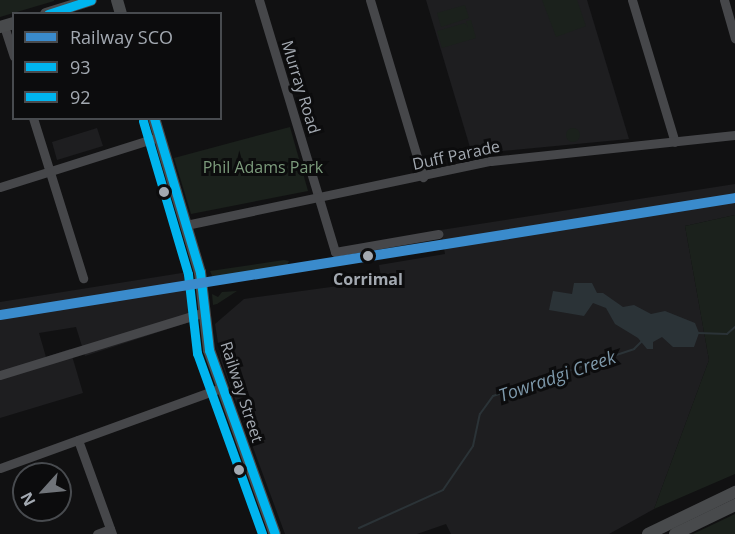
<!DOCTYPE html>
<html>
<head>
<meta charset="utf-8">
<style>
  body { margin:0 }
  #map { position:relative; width:735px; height:534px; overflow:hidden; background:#111112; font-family:"Open Sans",sans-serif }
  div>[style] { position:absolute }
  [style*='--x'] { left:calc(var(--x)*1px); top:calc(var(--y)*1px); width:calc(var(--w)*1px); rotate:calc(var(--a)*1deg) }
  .built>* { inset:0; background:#1e1e20 }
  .green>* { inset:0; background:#1b211c }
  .round { border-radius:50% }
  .water>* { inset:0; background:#2b3337 }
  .stream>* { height:2px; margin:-1px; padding:0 1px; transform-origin:1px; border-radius:1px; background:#2b3337 }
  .minor>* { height:9px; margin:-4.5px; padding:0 4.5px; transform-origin:4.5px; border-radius:4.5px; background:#46474a }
  .major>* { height:12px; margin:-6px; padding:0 6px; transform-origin:6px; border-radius:6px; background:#484a4c }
  .bus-1>* { height:9px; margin:-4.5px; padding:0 4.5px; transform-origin:4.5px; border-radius:4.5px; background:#00b5ef }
  .bus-2>* { height:9px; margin:-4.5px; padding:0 4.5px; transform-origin:4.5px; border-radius:4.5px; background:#00b5ef }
  .rail-1>* { height:10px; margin:-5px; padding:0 5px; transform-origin:5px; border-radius:5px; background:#3a8bcc }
  .dots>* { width:16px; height:16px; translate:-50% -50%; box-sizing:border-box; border:3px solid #0c0c0d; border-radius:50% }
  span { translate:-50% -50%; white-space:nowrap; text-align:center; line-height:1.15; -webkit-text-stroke:6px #0c0c0d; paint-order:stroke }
  .street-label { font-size:16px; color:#a3a9b1 }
  .park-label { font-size:16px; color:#7c9b7c }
  .stop-label { font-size:16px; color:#a3a9b1; font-weight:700 }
  .water-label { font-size:18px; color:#7d98aa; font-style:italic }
  .legend { position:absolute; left:12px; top:12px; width:210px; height:108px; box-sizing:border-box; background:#0c0c0d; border:2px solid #484b4f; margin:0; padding:8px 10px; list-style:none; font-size:18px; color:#a3a9b1 }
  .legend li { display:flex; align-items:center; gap:12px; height:30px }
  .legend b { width:30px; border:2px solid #484b4f }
  .north { position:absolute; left:12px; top:462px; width:60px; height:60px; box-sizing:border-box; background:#0c0c0d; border:2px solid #484b4f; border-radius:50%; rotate:243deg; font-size:16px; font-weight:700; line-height:24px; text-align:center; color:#a3a9b1 }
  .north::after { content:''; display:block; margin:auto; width:21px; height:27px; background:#707479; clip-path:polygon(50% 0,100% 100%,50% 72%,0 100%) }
</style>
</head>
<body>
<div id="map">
  <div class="built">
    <div style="clip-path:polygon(426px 0,587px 0,629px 139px,472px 154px)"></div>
    <div style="clip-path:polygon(97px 128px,103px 146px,57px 160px,52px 142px)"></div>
    <div style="clip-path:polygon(735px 184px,735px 215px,685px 226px,709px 360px,654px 509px,609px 534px,451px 534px,446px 524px,417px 534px,285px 534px,221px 361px,215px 324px,244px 299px,353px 284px,381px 277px,379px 265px,445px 254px,441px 230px)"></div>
    <div style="clip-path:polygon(188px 272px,196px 320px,85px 356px,76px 327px,39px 333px,46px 357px,70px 349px,83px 393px,0 418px,0 302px)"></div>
  </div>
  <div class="green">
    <div style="clip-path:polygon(0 0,54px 0,54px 1px,0 17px)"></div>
    <div style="clip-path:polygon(542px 0,577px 0,586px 26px,556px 37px)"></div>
    <div style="clip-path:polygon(465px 5px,469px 18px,441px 27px,437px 13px)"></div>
    <div style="clip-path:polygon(471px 20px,476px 38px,442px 48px,437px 31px,465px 23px,468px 28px,466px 21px)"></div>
    <div style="clip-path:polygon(290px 127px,308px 191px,191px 214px,174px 158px)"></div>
    <div class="round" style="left:566px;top:128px;width:14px;height:14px"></div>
    <div style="clip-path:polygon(735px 215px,735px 474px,654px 509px,709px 360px,685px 226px)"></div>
    <div style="clip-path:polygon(284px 260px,289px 261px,287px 266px,213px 278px,210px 271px)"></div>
    <div style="clip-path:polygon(237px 291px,217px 304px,213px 305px,212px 294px,218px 297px,222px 292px)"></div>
    <div style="clip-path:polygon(735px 514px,735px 534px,693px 534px)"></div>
  </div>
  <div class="water">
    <div style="clip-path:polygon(574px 283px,592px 283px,597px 293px,603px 293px,623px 307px,634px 305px,651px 314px,665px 311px,695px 323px,699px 333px,694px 347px,673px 347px,662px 337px,653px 342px,653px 349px,647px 349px,638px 338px,615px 324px,606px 308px,593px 303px,584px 316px,549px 310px,553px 291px,572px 294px)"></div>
  </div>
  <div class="stream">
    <div style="--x:698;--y:333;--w:29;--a:2"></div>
    <div style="--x:727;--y:334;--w:11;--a:-41"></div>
    <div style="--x:359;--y:528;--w:92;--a:-24.3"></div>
    <div style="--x:443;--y:490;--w:53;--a:-55.7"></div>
    <div style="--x:473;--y:446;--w:33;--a:-78"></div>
    <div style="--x:480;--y:414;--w:22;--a:-54"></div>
    <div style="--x:493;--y:396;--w:149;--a:-18.4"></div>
    <div style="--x:634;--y:349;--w:11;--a:-45"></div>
  </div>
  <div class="minor">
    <div style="--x:259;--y:0;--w:263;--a:73.2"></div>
    <div style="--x:335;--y:252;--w:105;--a:-9.9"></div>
    <div style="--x:370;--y:0;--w:185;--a:73.3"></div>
    <div style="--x:632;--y:0;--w:148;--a:73.2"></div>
    <div style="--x:724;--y:0;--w:40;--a:74"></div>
    <div style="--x:4;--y:26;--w:32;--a:72"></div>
    <div style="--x:33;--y:118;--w:168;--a:72.6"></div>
    <div style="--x:0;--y:187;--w:167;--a:-17.5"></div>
    <div style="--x:186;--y:225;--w:312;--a:-11.9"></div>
    <div style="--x:491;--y:161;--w:245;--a:-6.1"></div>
    <div style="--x:0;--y:375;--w:214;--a:-17.1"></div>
    <div style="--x:78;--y:440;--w:100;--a:70.1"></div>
    <div style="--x:0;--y:468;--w:235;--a:-19.9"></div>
    <div style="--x:97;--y:534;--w:14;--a:-21"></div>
  </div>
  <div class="major">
    <div style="--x:117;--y:0;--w:15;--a:74"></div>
    <div style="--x:46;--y:14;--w:47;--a:-17.3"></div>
    <div style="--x:0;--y:27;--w:15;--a:-16"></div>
    <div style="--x:154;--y:118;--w:161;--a:73.4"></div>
    <div style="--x:200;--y:272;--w:79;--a:83.4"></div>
    <div style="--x:209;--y:350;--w:195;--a:70.3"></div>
    <div style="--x:648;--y:534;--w:97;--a:-25.8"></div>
    <div style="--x:675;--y:534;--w:67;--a:-25.8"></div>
  </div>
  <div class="bus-1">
    <div style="--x:48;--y:14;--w:45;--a:-18"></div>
    <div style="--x:154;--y:118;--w:161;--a:73.4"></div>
    <div style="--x:200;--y:272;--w:79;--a:83.4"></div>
    <div style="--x:209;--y:350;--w:195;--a:70.3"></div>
  </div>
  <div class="bus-2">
    <div style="--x:143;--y:121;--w:159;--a:73.6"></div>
    <div style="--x:188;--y:274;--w:80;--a:83.5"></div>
    <div style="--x:197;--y:353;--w:192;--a:70.2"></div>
  </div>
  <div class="rail-1">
    <div style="--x:0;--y:315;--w:744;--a:-9.04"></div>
  </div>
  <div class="dots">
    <div style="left:164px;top:192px;background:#a3a9b1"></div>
    <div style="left:368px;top:256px;background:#a3a9b1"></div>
    <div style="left:239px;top:470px;background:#a3a9b1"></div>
  </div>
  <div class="street-label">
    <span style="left:301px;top:87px;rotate:73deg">Murray Road</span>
    <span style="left:456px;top:155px;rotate:-12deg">Duff Parade</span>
    <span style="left:242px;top:392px;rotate:72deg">Railway Street</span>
  </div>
  <div class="park-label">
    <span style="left:263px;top:167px">Phil Adams Park</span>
  </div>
  <div class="stop-label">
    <span style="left:368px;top:279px">Corrimal</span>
  </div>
  <div class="water-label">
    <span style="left:557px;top:376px;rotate:-19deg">Towradgi Creek</span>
  </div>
  <ul class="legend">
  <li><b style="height:8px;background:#3a8bcc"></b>Railway SCO</li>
  <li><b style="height:8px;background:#00b5ef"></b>93</li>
  <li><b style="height:8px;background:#00b5ef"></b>92</li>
  </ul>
  <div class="north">N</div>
</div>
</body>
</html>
